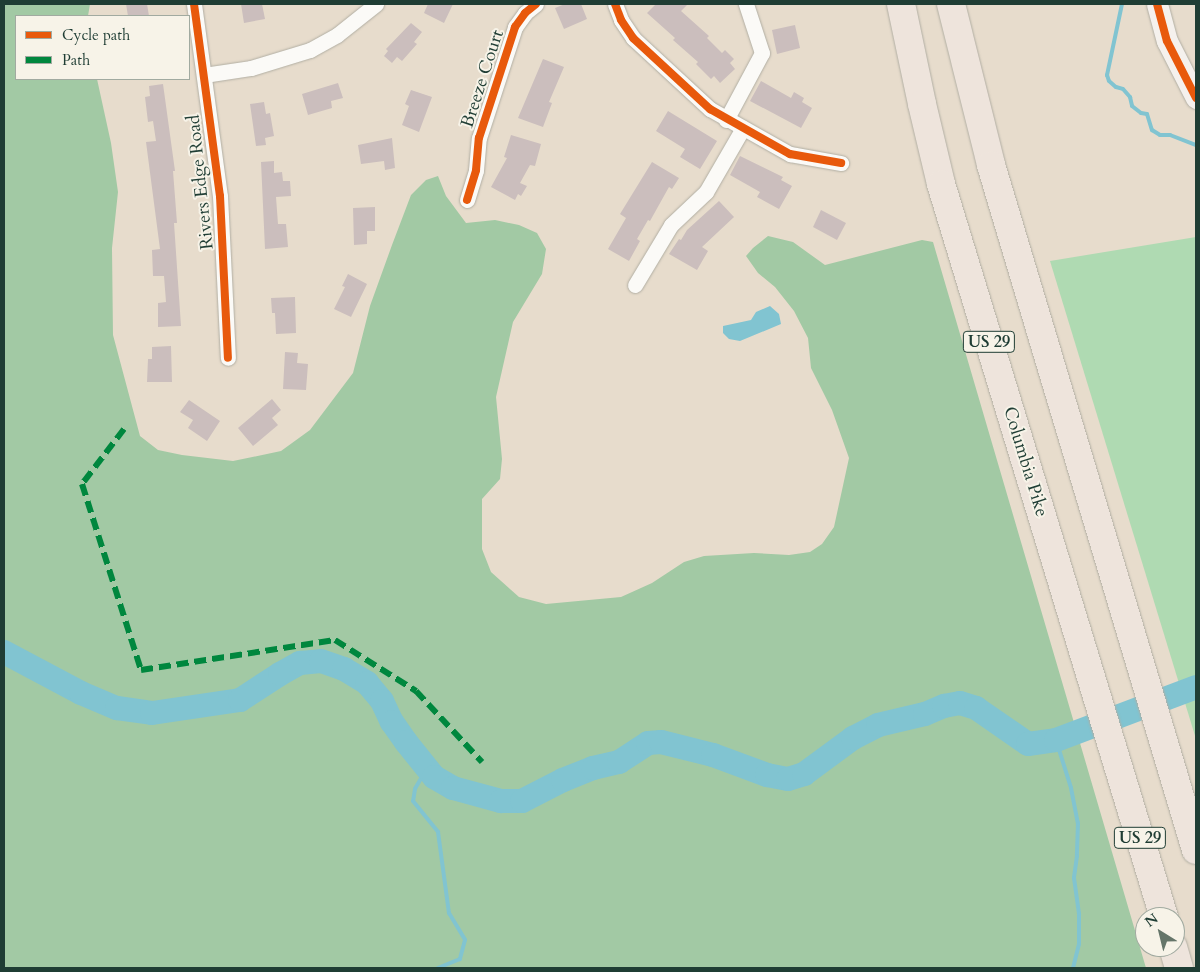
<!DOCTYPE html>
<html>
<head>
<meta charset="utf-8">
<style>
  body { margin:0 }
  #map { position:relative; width:1200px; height:972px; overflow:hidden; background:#e7dccc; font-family:Cardo,serif }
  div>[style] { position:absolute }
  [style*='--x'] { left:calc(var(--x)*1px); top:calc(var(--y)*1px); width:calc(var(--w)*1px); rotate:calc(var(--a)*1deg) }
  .green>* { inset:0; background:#afdab2 }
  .forest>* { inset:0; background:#a2c9a4 }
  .water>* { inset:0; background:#81c4d1 }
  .stream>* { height:4px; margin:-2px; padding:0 2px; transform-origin:2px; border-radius:2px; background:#81c4d1 }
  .river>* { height:24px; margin:-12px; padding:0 12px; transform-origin:12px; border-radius:12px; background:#81c4d1 }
  .building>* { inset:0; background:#cbbebd }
  .roads { filter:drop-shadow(0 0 1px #b1aea3) drop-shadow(0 0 1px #b1aea3) }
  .street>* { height:15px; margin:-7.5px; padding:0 7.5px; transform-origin:7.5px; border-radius:7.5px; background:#fbfaf7 }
  .secondary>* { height:21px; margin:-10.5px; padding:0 10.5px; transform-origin:10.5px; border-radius:10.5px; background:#f5f1ed }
  .highway>* { height:28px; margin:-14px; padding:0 14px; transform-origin:14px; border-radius:14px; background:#eee4dc }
  .quiet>* { height:6px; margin-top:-3px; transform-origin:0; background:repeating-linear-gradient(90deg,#00873e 0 12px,transparent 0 18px) }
  .cycleway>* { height:8px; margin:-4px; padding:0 4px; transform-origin:4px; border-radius:4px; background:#e8590c }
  span { translate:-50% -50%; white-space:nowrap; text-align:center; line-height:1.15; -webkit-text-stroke:4px #f7f3e8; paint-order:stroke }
  .shield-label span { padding:1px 4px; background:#f7f3e8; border:1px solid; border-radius:4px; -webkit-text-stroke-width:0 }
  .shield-label { font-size:16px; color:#1f3d34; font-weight:700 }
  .street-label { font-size:18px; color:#1f3d34 }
  .frame { position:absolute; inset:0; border:5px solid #1f3d34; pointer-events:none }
  .legend { position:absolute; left:15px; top:15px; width:175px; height:65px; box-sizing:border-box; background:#f7f3e8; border:1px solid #a1aaa0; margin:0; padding:6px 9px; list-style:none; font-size:15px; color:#1f3d34 }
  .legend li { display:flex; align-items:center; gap:10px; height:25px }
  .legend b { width:25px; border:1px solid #a1aaa0 }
  .north { position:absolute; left:1135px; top:907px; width:50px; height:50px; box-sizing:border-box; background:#f7f3e8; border:1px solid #a1aaa0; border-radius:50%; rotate:324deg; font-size:14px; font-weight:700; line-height:20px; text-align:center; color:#1f3d34 }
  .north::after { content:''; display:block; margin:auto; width:18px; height:22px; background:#657569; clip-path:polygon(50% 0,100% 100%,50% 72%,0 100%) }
</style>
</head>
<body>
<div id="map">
  <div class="green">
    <div style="clip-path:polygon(1196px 237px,1196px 739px,1050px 261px)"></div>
  </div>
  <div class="forest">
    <div style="clip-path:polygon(4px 4px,90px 4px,88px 16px,16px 16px,16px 79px,97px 79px,111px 143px,118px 192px,112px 248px,113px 335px,140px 436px,158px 450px,182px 455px,233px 461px,281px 451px,310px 430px,353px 373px,370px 306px,392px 245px,411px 195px,426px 180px,438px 176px,446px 196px,466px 223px,495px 220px,519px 225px,537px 233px,546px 249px,542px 274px,513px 322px,496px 397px,502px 459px,500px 479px,482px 499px,482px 549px,491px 572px,519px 597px,546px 604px,621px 597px,652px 583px,684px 562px,704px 556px,754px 553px,789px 555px,810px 552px,822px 544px,834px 527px,849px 458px,832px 410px,811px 368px,808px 338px,794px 311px,775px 287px,758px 273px,746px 256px,753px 248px,768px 236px,793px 242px,825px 265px,922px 240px,933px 242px,1146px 968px,4px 968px)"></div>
  </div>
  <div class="water">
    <div style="clip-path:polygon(770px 306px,779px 314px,781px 324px,740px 341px,729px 339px,723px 333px,723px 326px,751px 320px,756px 312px)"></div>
  </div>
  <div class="stream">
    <div style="--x:1122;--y:4;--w:73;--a:101.9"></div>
    <div style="--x:1107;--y:75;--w:6;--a:72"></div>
    <div style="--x:1109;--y:81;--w:9;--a:41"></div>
    <div style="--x:1116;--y:87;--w:7;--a:16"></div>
    <div style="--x:1123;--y:89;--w:11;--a:49"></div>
    <div style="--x:1130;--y:97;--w:9;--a:77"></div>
    <div style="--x:1132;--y:106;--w:11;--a:38"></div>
    <div style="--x:1141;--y:113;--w:6;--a:9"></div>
    <div style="--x:1147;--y:114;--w:17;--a:73"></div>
    <div style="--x:1152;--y:130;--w:9;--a:32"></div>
    <div style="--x:1160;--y:135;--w:10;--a:0"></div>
    <div style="--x:1170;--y:135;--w:28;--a:21"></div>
    <div style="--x:1056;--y:740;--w:50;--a:72.6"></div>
    <div style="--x:1071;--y:788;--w:36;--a:79"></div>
    <div style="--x:1078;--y:823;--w:33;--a:92"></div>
    <div style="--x:1077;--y:856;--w:22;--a:98"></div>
    <div style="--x:1074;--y:878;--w:37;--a:82"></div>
    <div style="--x:1079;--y:915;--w:29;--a:90"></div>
    <div style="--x:1079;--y:944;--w:25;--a:104"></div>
    <div style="--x:427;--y:768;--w:24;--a:120"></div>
    <div style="--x:415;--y:789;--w:12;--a:99"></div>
    <div style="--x:413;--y:801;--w:40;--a:51"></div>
    <div style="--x:438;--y:832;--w:82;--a:82.3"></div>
    <div style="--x:449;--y:913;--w:31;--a:59"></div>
    <div style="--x:465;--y:940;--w:20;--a:105"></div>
    <div style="--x:460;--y:959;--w:24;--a:158"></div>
  </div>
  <div class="river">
    <div style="--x:4;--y:652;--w:87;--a:28"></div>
    <div style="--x:81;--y:693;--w:39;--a:23"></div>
    <div style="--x:117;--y:708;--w:35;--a:8"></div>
    <div style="--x:152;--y:713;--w:89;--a:-8.4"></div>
    <div style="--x:240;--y:700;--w:48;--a:-33"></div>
    <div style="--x:280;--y:674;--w:23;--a:-29"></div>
    <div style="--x:300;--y:663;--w:21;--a:-5"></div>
    <div style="--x:321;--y:661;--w:24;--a:19"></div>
    <div style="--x:344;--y:669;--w:27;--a:31"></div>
    <div style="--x:367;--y:683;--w:23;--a:50"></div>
    <div style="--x:382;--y:701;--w:23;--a:65"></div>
    <div style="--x:392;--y:722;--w:24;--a:55"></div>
    <div style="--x:406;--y:742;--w:45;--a:51.3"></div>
    <div style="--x:434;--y:777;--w:22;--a:30"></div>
    <div style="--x:453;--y:788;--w:50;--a:15.2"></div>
    <div style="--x:501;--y:801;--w:21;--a:0"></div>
    <div style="--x:522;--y:801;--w:46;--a:-27.1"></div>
    <div style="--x:563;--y:780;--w:32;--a:-22"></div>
    <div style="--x:593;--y:768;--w:27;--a:-13"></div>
    <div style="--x:619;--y:762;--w:35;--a:-33"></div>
    <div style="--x:648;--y:743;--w:13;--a:-4"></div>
    <div style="--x:661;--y:742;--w:54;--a:14"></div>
    <div style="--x:713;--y:755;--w:58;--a:20.3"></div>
    <div style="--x:767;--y:775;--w:21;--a:11"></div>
    <div style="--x:788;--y:779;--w:17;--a:-17"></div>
    <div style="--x:804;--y:774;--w:61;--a:-36.3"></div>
    <div style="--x:853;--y:738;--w:28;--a:-27"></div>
    <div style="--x:878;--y:725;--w:48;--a:-13.2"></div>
    <div style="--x:925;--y:714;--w:21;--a:-23"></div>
    <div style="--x:944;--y:706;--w:16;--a:-11"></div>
    <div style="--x:960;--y:703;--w:17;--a:17"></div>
    <div style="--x:976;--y:708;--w:63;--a:34.7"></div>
    <div style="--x:1028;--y:744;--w:28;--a:-8"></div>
    <div style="--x:1056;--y:740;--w:150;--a:-20.7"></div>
  </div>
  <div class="building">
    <div style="clip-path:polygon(126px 4px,147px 4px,149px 16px,128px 16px)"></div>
    <div style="clip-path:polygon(241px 4px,262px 4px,265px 19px,244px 23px)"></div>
    <div style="clip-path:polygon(428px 4px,453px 4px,444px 23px,424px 13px)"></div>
    <div style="clip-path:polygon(565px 4px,581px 4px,587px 19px,564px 29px,555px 8px)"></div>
    <div style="clip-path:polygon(656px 4px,688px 4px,681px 11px,709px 36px,707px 38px,722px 53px,725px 50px,734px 59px,730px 63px,735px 69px,720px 83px,714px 76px,711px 79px,696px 64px,698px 62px,673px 40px,675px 38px,647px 13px)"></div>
    <div style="clip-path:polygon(411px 23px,422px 32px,414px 42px,417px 44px,402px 61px,397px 57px,392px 63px,384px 56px,388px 51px,386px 49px)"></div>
    <div style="clip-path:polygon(795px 25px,800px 48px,777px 54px,772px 30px)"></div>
    <div style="clip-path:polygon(543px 59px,564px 67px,549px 102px,552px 103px,543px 127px,518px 118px)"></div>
    <div style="clip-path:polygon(761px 81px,791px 98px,794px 92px,804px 98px,802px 102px,812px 108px,801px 128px,750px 101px)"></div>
    <div style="clip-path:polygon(338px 83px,343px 98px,331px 101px,332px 108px,308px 115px,302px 94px)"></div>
    <div style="clip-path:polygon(163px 84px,175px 171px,173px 171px,177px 223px,174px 223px,181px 326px,158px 327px,158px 303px,166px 302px,164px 276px,153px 276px,152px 250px,160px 249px,146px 142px,156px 141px,153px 121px,148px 122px,145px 97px,150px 96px,149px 86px)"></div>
    <div style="clip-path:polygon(411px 90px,432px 97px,419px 132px,402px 125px,409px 106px,405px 104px)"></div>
    <div style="clip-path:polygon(264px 102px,266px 114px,270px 113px,274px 136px,265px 138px,266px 145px,256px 146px,250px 104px)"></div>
    <div style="clip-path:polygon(668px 111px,717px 141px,700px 169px,680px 157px,685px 149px,656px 131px)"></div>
    <div style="clip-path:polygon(511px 135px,541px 144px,535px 166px,530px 165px,520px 183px,527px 186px,521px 196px,518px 194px,515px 200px,491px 187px,507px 158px,504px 157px)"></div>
    <div style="clip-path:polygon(392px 138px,395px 168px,385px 170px,384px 161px,361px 164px,358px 145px)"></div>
    <div style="clip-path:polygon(740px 156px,783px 177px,781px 180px,792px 186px,779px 209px,757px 197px,760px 192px,730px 175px)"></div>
    <div style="clip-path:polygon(274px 161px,274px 173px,282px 172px,283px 181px,290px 181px,291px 196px,276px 197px,278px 224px,286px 224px,288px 247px,265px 249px,261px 162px)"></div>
    <div style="clip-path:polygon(652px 162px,679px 178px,672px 189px,669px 187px,650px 221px,648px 220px,637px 239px,640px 241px,629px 261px,608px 249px,626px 218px,620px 214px)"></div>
    <div style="clip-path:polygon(719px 201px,734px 217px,702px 247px,708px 251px,697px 270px,669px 254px,679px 239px,681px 240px,687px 230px)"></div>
    <div style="clip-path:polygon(375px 207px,375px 231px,367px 231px,367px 244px,354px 245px,353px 208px)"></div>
    <div style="clip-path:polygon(821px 210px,846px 223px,837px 240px,813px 227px)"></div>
    <div style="clip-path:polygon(348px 274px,367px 284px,351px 317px,334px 309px,345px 287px,342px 286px)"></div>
    <div style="clip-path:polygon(295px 297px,296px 333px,276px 334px,275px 313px,272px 313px,271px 298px)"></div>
    <div style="clip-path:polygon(171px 346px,172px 382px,147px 382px,148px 359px,152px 359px,152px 347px)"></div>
    <div style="clip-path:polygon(285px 352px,298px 353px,297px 363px,308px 364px,306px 390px,283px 389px)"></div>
    <div style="clip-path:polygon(272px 399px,281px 410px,272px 418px,278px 425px,253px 446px,238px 428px)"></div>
    <div style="clip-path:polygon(189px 400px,220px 421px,207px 441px,188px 428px,193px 420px,180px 412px)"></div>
  </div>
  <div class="roads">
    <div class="street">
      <div style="--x:194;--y:4;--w:194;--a:82.3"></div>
      <div style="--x:220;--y:196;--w:162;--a:87.2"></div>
      <div style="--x:615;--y:4;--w:17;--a:69"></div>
      <div style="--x:621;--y:20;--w:22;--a:56"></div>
      <div style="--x:633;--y:38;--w:105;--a:42.7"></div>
      <div style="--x:710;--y:109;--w:92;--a:29.4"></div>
      <div style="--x:790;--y:154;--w:52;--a:10"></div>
      <div style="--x:204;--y:75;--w:48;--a:-8.5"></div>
      <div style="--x:251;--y:68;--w:62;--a:-17"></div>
      <div style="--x:310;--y:50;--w:31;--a:-29"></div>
      <div style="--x:337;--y:35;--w:50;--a:-38.5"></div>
      <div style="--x:726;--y:120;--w:76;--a:-61.8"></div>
      <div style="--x:762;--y:53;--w:52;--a:-108.1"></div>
      <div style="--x:467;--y:200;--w:31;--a:-73"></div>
      <div style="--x:476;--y:170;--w:32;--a:-85"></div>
      <div style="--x:479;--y:138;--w:117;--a:-72"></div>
      <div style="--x:515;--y:27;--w:17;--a:-54"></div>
      <div style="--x:525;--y:13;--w:14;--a:-39"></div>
      <div style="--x:635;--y:285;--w:70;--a:-59"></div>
      <div style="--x:671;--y:225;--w:48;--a:-43.3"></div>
      <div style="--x:706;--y:192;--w:74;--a:-60"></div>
    </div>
    <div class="secondary">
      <div style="--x:1157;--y:4;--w:38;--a:75"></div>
      <div style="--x:1167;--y:41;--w:64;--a:63"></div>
    </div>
    <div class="highway">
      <div style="--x:901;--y:4;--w:102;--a:78.1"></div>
      <div style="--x:922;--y:104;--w:82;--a:76.6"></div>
      <div style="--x:941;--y:184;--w:766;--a:73.08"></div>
      <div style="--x:951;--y:4;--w:166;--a:76"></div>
      <div style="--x:991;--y:165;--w:715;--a:73.34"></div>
      <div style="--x:1173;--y:947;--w:22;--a:74"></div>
    </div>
  </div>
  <div class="quiet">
    <div style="--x:124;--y:429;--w:69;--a:127.4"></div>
    <div style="--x:82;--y:484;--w:195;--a:72.4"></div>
    <div style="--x:141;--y:670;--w:196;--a:-8.8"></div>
    <div style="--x:335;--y:640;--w:96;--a:32.2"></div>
    <div style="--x:416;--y:691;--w:97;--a:47.1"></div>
  </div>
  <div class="cycleway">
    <div style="--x:194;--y:4;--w:194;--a:82.3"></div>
    <div style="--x:220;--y:196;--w:162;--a:87.2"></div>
    <div style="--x:615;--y:4;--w:17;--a:69"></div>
    <div style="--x:621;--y:20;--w:22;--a:56"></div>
    <div style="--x:633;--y:38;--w:105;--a:42.7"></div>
    <div style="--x:710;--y:109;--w:92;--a:29.4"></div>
    <div style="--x:790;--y:154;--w:52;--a:10"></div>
    <div style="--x:1157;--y:4;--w:38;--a:75"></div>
    <div style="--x:1167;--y:41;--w:64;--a:63"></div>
    <div style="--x:467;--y:200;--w:31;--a:-73"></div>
    <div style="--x:476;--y:170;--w:32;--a:-85"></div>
    <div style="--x:479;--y:138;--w:117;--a:-72"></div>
    <div style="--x:515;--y:27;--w:17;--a:-54"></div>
    <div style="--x:525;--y:13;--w:14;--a:-39"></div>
  </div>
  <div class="shield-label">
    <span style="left:989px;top:342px">US 29</span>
    <span style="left:1140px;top:838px">US 29</span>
  </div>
  <div class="street-label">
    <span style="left:483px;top:79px;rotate:-72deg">Breeze Court</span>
    <span style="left:201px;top:182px;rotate:-96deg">Rivers Edge Road</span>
    <span style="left:1025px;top:462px;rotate:73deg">Columbia Pike</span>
  </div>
  <div class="frame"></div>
  <ul class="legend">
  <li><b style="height:6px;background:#e8590c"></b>Cycle path</li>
  <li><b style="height:6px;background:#00873e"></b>Path</li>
  </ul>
  <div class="north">N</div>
</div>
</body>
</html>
